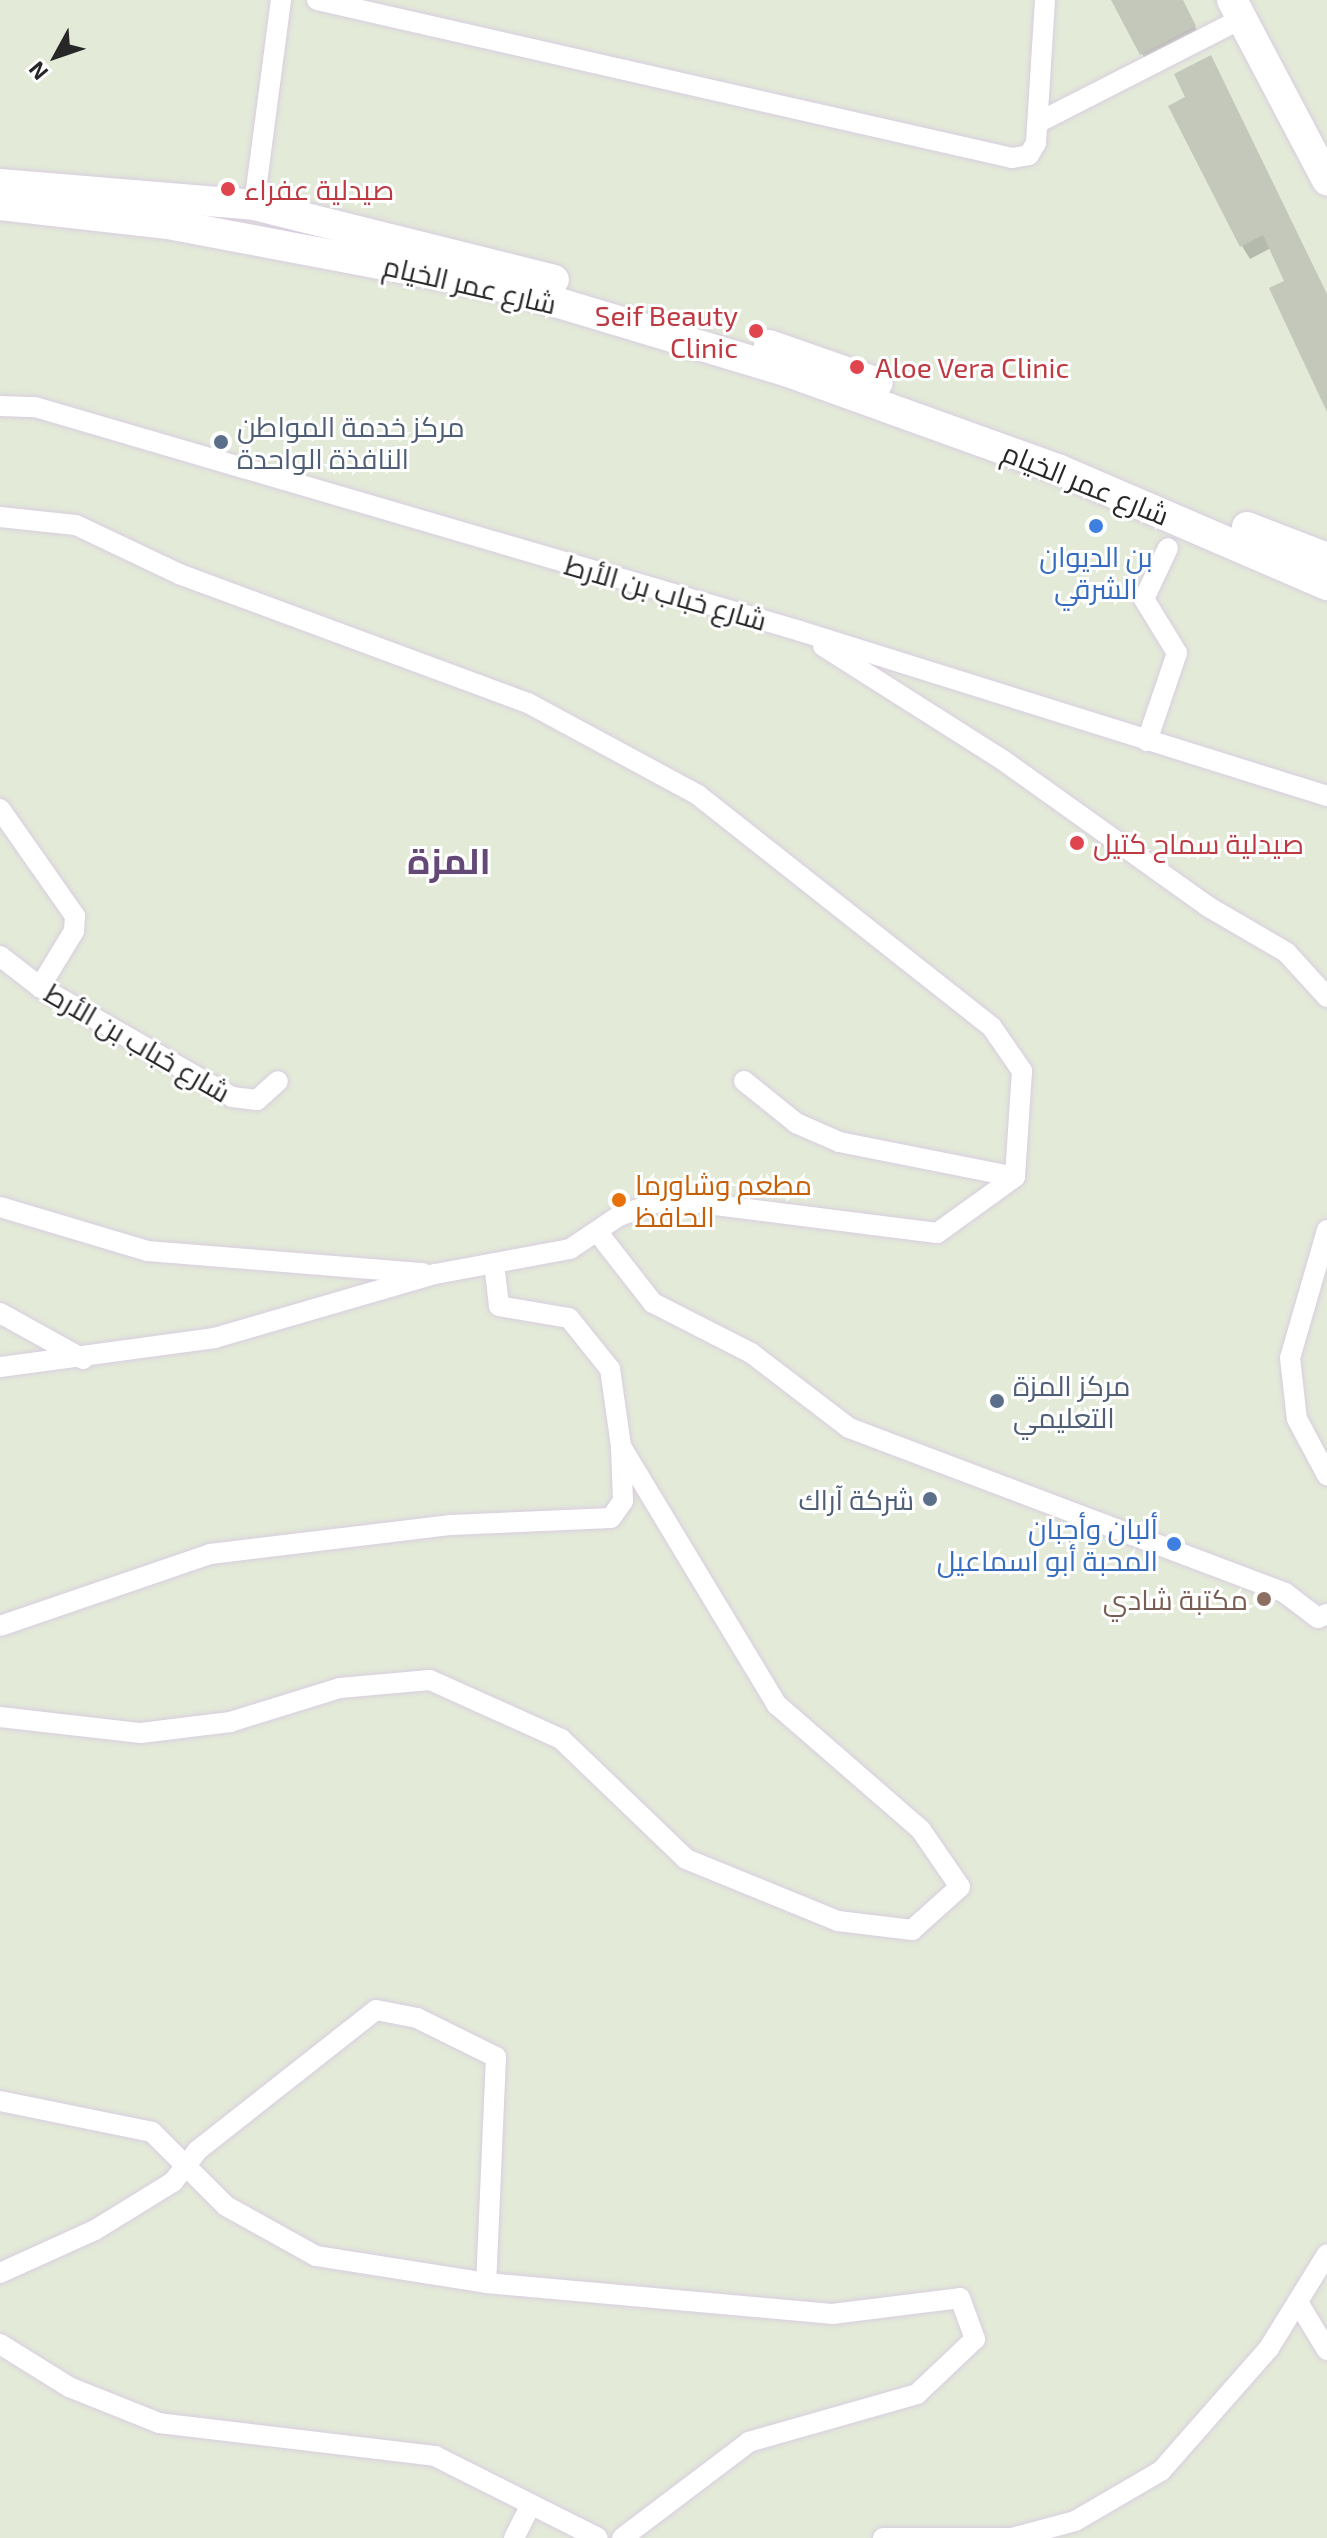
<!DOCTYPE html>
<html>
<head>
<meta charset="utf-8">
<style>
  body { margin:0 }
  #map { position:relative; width:1327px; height:2538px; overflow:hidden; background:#e3ead8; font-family:"Exo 2",Cairo,sans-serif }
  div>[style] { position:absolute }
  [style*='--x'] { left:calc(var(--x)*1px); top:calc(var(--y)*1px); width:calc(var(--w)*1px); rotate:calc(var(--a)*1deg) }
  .shadow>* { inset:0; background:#0003 }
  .building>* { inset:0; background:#c3c8bb }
  .roads { filter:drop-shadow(0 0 2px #d9cde0) drop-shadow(0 0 2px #d9cde0) }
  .street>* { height:20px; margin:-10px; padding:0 10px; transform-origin:10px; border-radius:10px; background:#fff }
  .secondary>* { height:30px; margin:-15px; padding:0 15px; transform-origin:15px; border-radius:15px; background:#fff }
  .dots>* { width:22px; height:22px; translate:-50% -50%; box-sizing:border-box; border:4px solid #fff; border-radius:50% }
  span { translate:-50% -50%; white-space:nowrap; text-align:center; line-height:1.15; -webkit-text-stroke:6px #fff; paint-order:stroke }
  .health-label { font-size:28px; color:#be3a42 }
  .left { translate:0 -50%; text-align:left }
  .right { translate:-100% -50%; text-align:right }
  .street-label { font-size:28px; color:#272727 }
  .service-label { font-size:28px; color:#4e5e75 }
  .shop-label { font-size:28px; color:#366cbe }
  .food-label { font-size:28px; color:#c56008 }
  .education-label { font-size:28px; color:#785e54 }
  .district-label { font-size:36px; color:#644876; font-weight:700 }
  .north { position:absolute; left:16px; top:16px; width:80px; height:80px; -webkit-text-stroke:6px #fff; paint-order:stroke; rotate:230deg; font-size:22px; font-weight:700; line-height:32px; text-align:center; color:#272727 }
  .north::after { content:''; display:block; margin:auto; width:28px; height:36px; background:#272727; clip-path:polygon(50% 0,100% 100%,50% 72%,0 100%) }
</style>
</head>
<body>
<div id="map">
  <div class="shadow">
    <div style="clip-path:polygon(1113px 0,1181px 0,1202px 40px,1150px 68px)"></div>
    <div style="clip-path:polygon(1188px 97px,1327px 300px,1327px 408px,1287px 282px,1271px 248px,1250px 259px,1242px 246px)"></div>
  </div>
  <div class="building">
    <div style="clip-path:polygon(1111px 0,1183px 0,1196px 26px,1140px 55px)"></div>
    <div style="clip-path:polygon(1211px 55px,1327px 294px,1327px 412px,1269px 288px,1284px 281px,1263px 235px,1240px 247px,1168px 106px,1185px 97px,1174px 74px)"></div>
  </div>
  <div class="roads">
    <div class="street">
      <div style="--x:317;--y:0;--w:713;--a:12.81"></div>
      <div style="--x:1012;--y:158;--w:17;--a:-10"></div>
      <div style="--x:1029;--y:155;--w:14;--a:-60"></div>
      <div style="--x:1036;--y:143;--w:143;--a:-86.4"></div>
      <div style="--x:1039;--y:122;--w:227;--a:-27"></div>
      <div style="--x:254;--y:205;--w:207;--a:-82.5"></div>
      <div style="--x:0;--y:406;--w:35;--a:2"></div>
      <div style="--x:35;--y:407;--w:797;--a:16.32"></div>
      <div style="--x:800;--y:631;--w:552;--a:17.38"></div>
      <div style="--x:0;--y:517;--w:76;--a:6"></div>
      <div style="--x:76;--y:525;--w:114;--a:25.4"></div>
      <div style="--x:179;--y:574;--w:372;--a:20.3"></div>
      <div style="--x:528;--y:703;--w:193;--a:28.4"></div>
      <div style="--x:698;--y:795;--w:373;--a:38.3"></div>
      <div style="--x:991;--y:1026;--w:55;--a:55.4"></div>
      <div style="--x:1022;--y:1071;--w:106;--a:93.8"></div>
      <div style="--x:1015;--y:1177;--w:96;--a:144.3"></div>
      <div style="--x:937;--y:1233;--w:273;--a:-172.8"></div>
      <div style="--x:666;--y:1199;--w:50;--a:160.1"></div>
      <div style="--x:619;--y:1216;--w:59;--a:146"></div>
      <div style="--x:570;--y:1249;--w:137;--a:169.5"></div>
      <div style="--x:435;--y:1274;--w:229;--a:163.8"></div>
      <div style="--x:215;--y:1338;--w:217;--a:172.3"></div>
      <div style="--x:823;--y:646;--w:214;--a:32.4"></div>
      <div style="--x:1004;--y:761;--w:249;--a:35.5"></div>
      <div style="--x:1207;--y:906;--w:91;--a:30.2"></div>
      <div style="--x:1286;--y:952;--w:61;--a:47.7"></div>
      <div style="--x:1147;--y:741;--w:93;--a:-71.2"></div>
      <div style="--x:1177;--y:653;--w:63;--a:-121.4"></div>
      <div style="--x:1144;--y:599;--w:56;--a:-64.8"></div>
      <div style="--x:0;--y:809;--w:131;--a:55"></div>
      <div style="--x:75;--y:916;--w:15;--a:94"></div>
      <div style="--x:74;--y:931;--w:66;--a:121.3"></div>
      <div style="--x:0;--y:956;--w:51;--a:37.8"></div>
      <div style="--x:40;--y:987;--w:221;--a:29.8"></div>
      <div style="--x:232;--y:1097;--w:25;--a:7"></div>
      <div style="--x:257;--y:1100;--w:28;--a:-42"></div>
      <div style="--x:744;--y:1081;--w:67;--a:38.9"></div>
      <div style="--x:796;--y:1123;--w:47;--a:23.8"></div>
      <div style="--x:839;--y:1142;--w:179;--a:11.2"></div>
      <div style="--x:0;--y:1207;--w:154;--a:16.6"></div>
      <div style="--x:148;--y:1251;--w:276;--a:4.6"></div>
      <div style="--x:1327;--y:1230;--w:133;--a:106.1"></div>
      <div style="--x:1290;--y:1358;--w:61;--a:83.5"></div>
      <div style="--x:1297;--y:1419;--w:64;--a:61.8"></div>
      <div style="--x:599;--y:1234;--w:88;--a:52"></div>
      <div style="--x:653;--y:1303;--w:110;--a:27"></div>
      <div style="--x:751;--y:1353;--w:123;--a:37.4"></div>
      <div style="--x:849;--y:1428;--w:466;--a:20.7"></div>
      <div style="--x:1285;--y:1593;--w:41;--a:37.1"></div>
      <div style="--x:1318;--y:1618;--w:10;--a:-24"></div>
      <div style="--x:0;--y:1313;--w:95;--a:29"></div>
      <div style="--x:0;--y:1626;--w:222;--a:-18.9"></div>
      <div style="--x:210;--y:1554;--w:243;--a:-6.9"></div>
      <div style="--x:451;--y:1525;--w:160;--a:-2.5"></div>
      <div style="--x:611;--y:1518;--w:21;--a:-55"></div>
      <div style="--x:623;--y:1501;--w:55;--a:-92.1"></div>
      <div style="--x:0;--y:1717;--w:142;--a:6.5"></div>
      <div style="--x:141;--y:1733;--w:90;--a:-7"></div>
      <div style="--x:230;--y:1722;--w:115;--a:-17.2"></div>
      <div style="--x:340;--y:1688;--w:90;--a:-5.1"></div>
      <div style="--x:430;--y:1680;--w:144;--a:24.2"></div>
      <div style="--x:561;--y:1739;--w:173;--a:43.8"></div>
      <div style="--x:686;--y:1859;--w:164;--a:22.2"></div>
      <div style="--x:838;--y:1921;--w:75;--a:6.9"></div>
      <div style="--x:912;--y:1930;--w:64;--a:-41.9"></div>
      <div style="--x:960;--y:1887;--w:69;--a:-124.4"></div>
      <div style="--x:921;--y:1830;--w:191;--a:-139"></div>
      <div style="--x:777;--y:1705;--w:302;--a:-121.1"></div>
      <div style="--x:621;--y:1446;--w:78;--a:-98.1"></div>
      <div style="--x:610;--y:1369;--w:65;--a:-128.8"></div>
      <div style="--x:569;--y:1318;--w:71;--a:-170.3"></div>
      <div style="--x:499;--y:1306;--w:43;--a:-96.6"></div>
      <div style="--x:0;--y:2101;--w:155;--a:11.5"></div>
      <div style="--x:152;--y:2132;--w:105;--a:45"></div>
      <div style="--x:226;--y:2206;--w:103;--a:29.1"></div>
      <div style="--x:316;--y:2256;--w:172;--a:9"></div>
      <div style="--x:0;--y:2273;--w:104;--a:-24.4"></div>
      <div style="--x:95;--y:2230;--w:92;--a:-31.6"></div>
      <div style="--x:173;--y:2182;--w:41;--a:-52"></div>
      <div style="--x:198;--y:2150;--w:226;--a:-38.2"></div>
      <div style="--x:376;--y:2010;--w:42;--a:11"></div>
      <div style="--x:417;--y:2018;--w:88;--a:26.3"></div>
      <div style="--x:496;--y:2057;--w:226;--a:92.5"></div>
      <div style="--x:486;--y:2283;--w:347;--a:5.1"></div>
      <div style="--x:832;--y:2314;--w:129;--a:-7.1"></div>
      <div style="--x:960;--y:2298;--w:44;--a:69.9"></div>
      <div style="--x:975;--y:2339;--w:80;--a:136.5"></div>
      <div style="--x:917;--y:2394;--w:175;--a:164.1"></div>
      <div style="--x:749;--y:2442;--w:159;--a:142.9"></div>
      <div style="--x:1299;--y:2304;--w:54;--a:58.7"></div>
      <div style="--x:0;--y:2344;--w:81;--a:31.9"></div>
      <div style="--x:69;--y:2387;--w:97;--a:21.8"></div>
      <div style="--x:159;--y:2423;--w:278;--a:6.8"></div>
      <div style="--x:435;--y:2456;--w:182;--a:26.7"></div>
      <div style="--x:514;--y:2538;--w:37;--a:-63"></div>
      <div style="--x:883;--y:2538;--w:129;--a:0"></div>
      <div style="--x:1012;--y:2538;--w:65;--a:-15.1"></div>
      <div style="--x:1075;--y:2521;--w:99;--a:-30.2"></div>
      <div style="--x:1161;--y:2471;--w:164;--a:-48.7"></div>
      <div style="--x:1269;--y:2348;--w:110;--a:-58.3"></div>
    </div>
    <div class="secondary">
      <div style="--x:1232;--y:0;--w:204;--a:62.2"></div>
      <div style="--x:0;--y:184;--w:255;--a:4.7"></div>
      <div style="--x:254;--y:205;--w:309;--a:14"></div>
      <div style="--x:0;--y:205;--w:169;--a:6.5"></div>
      <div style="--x:168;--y:224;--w:350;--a:10.7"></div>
      <div style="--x:512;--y:289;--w:288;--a:16.7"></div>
      <div style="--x:788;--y:372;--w:289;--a:19.8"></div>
      <div style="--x:1060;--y:470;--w:291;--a:23.3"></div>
      <div style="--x:769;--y:345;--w:115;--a:19.2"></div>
      <div style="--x:1247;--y:527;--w:86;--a:21.2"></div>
    </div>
  </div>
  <div class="dots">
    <div style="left:228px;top:189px;background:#e0444e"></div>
    <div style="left:756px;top:331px;background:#e0444e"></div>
    <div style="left:857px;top:367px;background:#e0444e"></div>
    <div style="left:221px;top:442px;background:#5c6f8a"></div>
    <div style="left:1096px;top:526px;background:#3f7fe0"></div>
    <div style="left:1077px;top:843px;background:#e0444e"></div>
    <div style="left:619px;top:1200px;background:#e8710a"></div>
    <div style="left:997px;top:1401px;background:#5c6f8a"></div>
    <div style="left:930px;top:1499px;background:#5c6f8a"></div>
    <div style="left:1174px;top:1544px;background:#3f7fe0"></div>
    <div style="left:1264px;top:1599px;background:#8d6e63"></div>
  </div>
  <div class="health-label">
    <span class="left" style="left:244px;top:189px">صيدلية عفراء</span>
    <span class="right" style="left:738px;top:331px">Seif Beauty<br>Clinic</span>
    <span class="left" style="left:875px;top:367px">Aloe Vera Clinic</span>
    <span class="left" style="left:1093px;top:843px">صيدلية سماح كتيل</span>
  </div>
  <div class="street-label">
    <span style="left:470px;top:284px;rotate:13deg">شارع عمر الخيام</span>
    <span style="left:1086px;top:483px;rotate:22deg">شارع عمر الخيام</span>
    <span style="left:666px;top:592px;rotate:16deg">شارع خباب بن الأرط</span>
    <span style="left:138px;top:1042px;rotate:30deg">شارع خباب بن الأرط</span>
  </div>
  <div class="service-label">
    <span class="left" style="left:237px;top:442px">مركز خدمة المواطن<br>النافذة الواحدة</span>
    <span class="left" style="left:1013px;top:1401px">مركز المزة<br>التعليمي</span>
    <span class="right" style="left:914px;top:1499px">شركة آراك</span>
  </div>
  <div class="shop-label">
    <span style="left:1096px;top:572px">بن الديوان<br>الشرقي</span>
    <span class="right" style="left:1158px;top:1544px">ألبان وأجبان<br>المحبة أبو اسماعيل</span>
  </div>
  <div class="food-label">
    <span class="left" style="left:635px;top:1200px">مطعم وشاورما<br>الحافظ</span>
  </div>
  <div class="education-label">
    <span class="right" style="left:1248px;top:1599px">مكتبة شادي</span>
  </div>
  <div class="district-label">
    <span style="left:449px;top:860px">المزة</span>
  </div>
  <div class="north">N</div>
</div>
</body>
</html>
